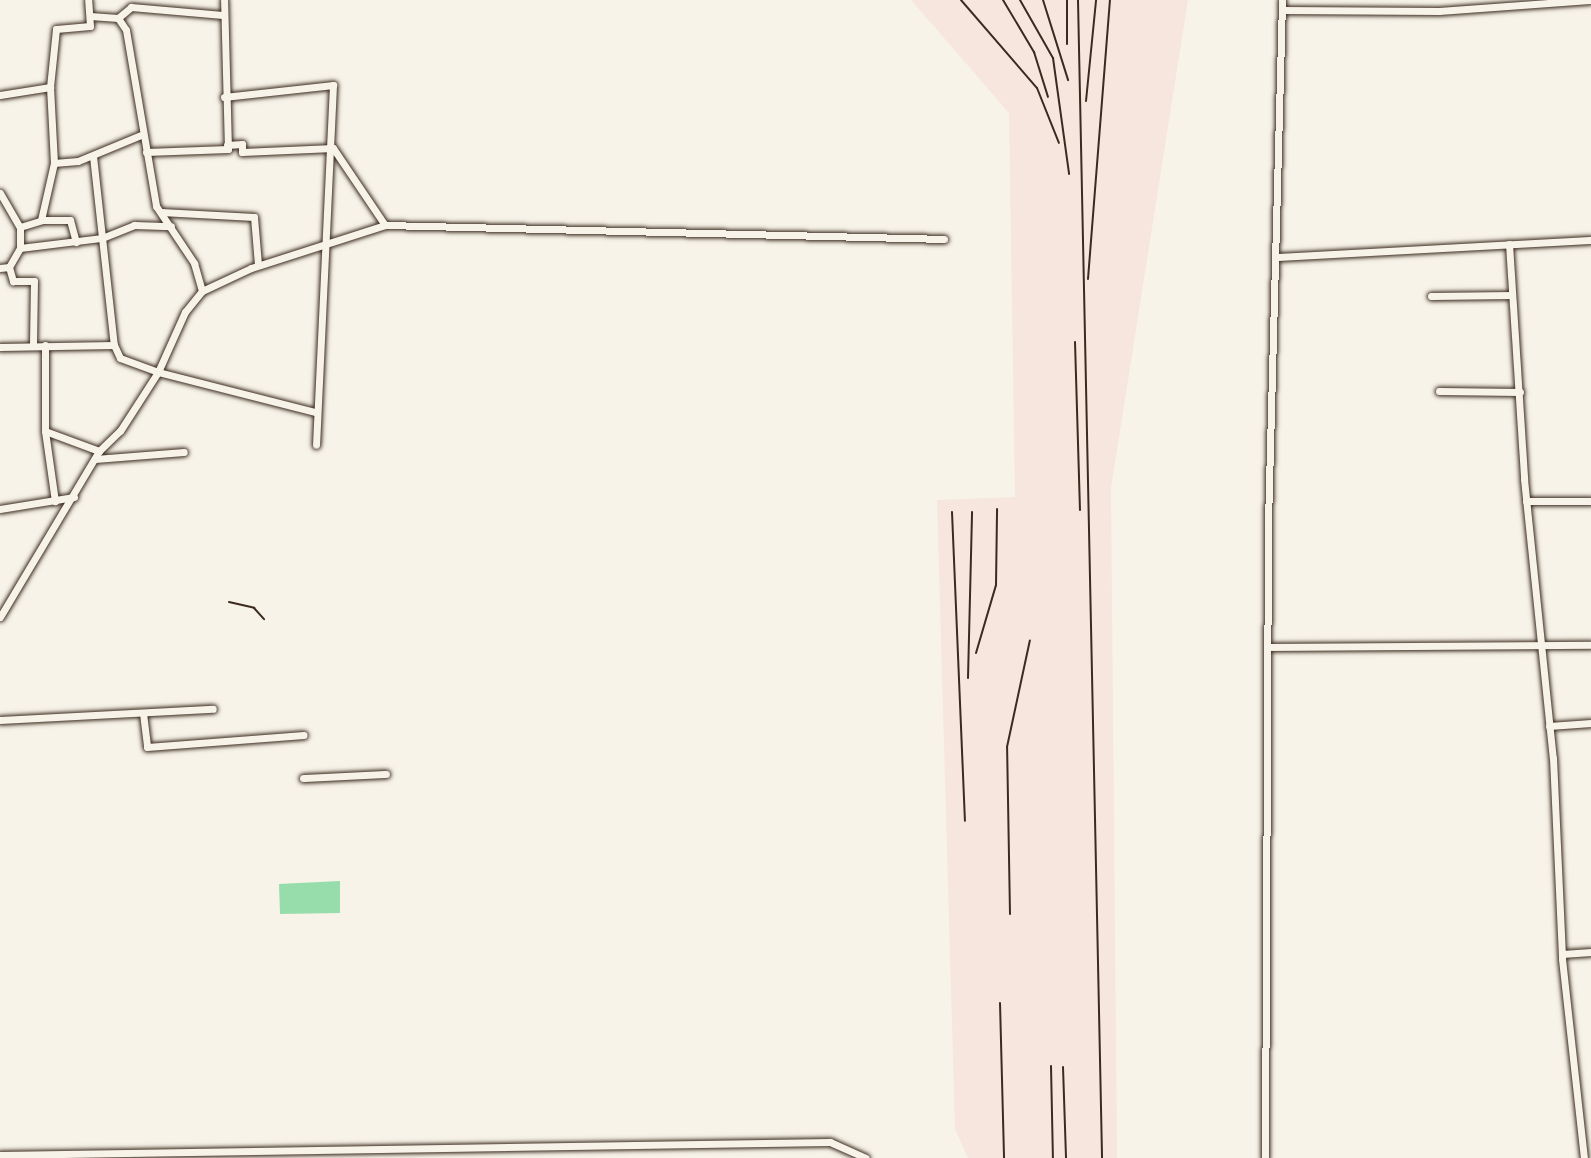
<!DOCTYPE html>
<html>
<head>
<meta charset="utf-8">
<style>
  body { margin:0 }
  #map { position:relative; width:1591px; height:1158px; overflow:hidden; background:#f7f3e8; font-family:"Balsamiq Sans",sans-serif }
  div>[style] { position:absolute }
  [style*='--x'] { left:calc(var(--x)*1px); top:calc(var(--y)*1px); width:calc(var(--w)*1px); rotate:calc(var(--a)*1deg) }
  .built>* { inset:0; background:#f7e6dd }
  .green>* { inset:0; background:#97ddab }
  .roads { filter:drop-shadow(0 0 2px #3b2a1e) drop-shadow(0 0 2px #3b2a1e) }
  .minor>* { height:7px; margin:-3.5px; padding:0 3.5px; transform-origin:3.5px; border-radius:3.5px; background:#f7f3e8 }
  .tram>* { height:2px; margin:-1px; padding:0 1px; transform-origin:1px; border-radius:1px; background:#3b2a1e }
  .rail>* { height:2px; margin:-1px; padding:0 1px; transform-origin:1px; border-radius:1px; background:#3b2a1e }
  span { translate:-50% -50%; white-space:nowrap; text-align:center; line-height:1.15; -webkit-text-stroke:6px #f7f3e8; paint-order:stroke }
</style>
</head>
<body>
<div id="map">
  <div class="built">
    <div style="clip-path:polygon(911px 0,1188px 0,1111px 488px,1117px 1158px,968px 1158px,955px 1129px,937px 500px,1015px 497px,1009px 113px)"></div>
  </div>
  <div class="green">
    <div style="clip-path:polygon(340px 881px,340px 913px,280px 914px,279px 884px)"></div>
  </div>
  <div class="roads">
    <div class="minor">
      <div style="--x:1282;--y:10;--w:157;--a:0.4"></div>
      <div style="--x:1439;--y:11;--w:151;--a:-4.2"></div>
      <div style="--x:90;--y:16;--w:28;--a:4"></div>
      <div style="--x:118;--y:18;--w:17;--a:-40"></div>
      <div style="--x:131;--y:7;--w:92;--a:5"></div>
      <div style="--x:118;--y:18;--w:14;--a:56"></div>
      <div style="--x:126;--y:30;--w:179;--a:80.3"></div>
      <div style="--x:156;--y:206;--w:69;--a:56.3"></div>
      <div style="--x:194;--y:263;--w:29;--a:74"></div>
      <div style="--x:0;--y:95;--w:51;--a:-9.1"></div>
      <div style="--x:224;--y:97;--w:110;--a:-6.3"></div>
      <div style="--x:333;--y:85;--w:360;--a:92.7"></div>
      <div style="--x:227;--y:145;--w:15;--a:-4"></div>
      <div style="--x:242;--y:144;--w:8;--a:90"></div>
      <div style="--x:242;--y:152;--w:91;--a:-2.5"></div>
      <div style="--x:333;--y:148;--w:93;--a:56"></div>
      <div style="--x:146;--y:152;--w:82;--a:-2.1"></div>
      <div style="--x:228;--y:149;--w:149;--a:-91.5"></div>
      <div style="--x:93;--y:156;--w:190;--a:83.7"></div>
      <div style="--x:54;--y:163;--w:24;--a:-5"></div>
      <div style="--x:78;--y:161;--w:68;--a:-22.4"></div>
      <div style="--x:0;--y:193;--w:39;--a:60"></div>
      <div style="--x:161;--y:212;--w:93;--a:3.1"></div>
      <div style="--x:254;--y:217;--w:48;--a:85.2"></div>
      <div style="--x:41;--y:220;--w:58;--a:-77.2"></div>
      <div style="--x:54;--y:163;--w:76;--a:-93"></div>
      <div style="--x:50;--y:87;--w:58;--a:-84.1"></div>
      <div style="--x:56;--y:29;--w:34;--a:-5"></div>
      <div style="--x:90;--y:26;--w:26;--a:-94"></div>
      <div style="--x:1509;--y:244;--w:235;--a:86.3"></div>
      <div style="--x:1524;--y:479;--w:281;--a:84.1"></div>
      <div style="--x:1553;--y:758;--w:201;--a:87.4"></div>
      <div style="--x:1562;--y:959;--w:200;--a:83.7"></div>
      <div style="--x:20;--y:248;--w:21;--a:-90"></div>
      <div style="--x:20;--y:227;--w:24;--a:-17"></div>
      <div style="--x:43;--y:220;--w:27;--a:0"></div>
      <div style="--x:70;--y:220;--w:23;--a:75"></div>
      <div style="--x:1277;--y:257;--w:314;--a:-3.1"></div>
      <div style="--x:9;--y:267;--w:15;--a:74"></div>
      <div style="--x:13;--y:281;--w:21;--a:0"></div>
      <div style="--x:34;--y:281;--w:65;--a:90.9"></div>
      <div style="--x:0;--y:268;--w:9;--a:-6"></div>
      <div style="--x:9;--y:267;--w:22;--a:-60"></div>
      <div style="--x:20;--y:248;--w:83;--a:-7"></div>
      <div style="--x:102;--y:238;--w:35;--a:-22"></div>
      <div style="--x:134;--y:225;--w:37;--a:2"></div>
      <div style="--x:1431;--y:296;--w:81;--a:-0.7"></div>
      <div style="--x:45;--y:345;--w:86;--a:90"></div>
      <div style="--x:45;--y:431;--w:71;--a:81.9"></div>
      <div style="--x:0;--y:347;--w:114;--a:-1"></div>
      <div style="--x:114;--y:345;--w:14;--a:65"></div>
      <div style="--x:120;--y:358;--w:40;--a:20.2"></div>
      <div style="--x:158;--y:372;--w:162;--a:14.3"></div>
      <div style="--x:1439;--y:391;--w:81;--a:0.7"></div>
      <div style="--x:45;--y:431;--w:58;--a:20.3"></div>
      <div style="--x:95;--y:459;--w:89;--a:-4.5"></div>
      <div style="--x:1526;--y:501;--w:65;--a:0"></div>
      <div style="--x:0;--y:509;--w:75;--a:-9.2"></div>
      <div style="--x:0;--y:617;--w:193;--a:-59.2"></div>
      <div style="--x:99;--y:451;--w:29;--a:-44"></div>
      <div style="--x:120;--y:431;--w:70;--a:-57.2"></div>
      <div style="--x:158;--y:372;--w:66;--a:-65.8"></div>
      <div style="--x:185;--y:312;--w:27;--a:-51"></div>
      <div style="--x:202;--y:291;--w:54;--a:-25.1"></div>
      <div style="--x:251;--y:268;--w:141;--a:-17.8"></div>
      <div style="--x:385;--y:225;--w:559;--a:1.43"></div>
      <div style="--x:1269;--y:647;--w:322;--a:-0.4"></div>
      <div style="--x:143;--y:713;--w:34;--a:83"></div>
      <div style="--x:147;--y:747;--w:157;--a:-4.4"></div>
      <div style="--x:0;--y:720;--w:213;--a:-3"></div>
      <div style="--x:1549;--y:726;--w:42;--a:-4.1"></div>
      <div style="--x:303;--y:778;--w:83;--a:-2.8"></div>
      <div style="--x:1562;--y:954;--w:29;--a:-4"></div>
      <div style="--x:0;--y:1155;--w:830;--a:-0.9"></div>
      <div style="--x:830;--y:1142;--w:39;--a:24"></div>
      <div style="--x:1265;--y:1158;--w:636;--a:-89.73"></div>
      <div style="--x:1268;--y:522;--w:522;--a:-88.46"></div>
    </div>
  </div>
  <div class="tram">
    <div style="--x:229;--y:602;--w:26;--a:13"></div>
    <div style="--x:254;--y:608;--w:15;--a:48"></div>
  </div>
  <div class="rail">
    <div style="--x:961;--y:0;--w:116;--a:49.2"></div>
    <div style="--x:1037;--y:88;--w:59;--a:68.2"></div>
    <div style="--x:1003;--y:0;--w:61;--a:59.2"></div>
    <div style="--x:1034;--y:52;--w:47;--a:72.7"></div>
    <div style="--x:1020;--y:0;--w:67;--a:60.4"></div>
    <div style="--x:1053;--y:58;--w:117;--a:82.1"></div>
    <div style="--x:1043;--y:0;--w:84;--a:72.6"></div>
    <div style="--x:1067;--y:0;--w:44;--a:90"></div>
    <div style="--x:1078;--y:0;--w:1158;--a:88.81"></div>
    <div style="--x:1086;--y:101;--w:101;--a:-84.3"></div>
    <div style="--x:1088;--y:279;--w:280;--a:-85.5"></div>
    <div style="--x:1075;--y:342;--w:168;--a:88.3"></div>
    <div style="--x:952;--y:512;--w:309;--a:87.6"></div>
    <div style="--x:976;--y:653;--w:71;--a:-73.6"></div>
    <div style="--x:996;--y:585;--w:76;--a:-89.2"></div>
    <div style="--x:968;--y:678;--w:166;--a:-88.6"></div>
    <div style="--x:1010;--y:914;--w:167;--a:-91"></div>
    <div style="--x:1007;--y:747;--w:109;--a:-77.9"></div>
    <div style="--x:1000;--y:1003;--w:155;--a:88.5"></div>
    <div style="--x:1051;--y:1066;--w:92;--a:88.8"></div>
    <div style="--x:1063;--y:1067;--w:91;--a:88.1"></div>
  </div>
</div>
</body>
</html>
